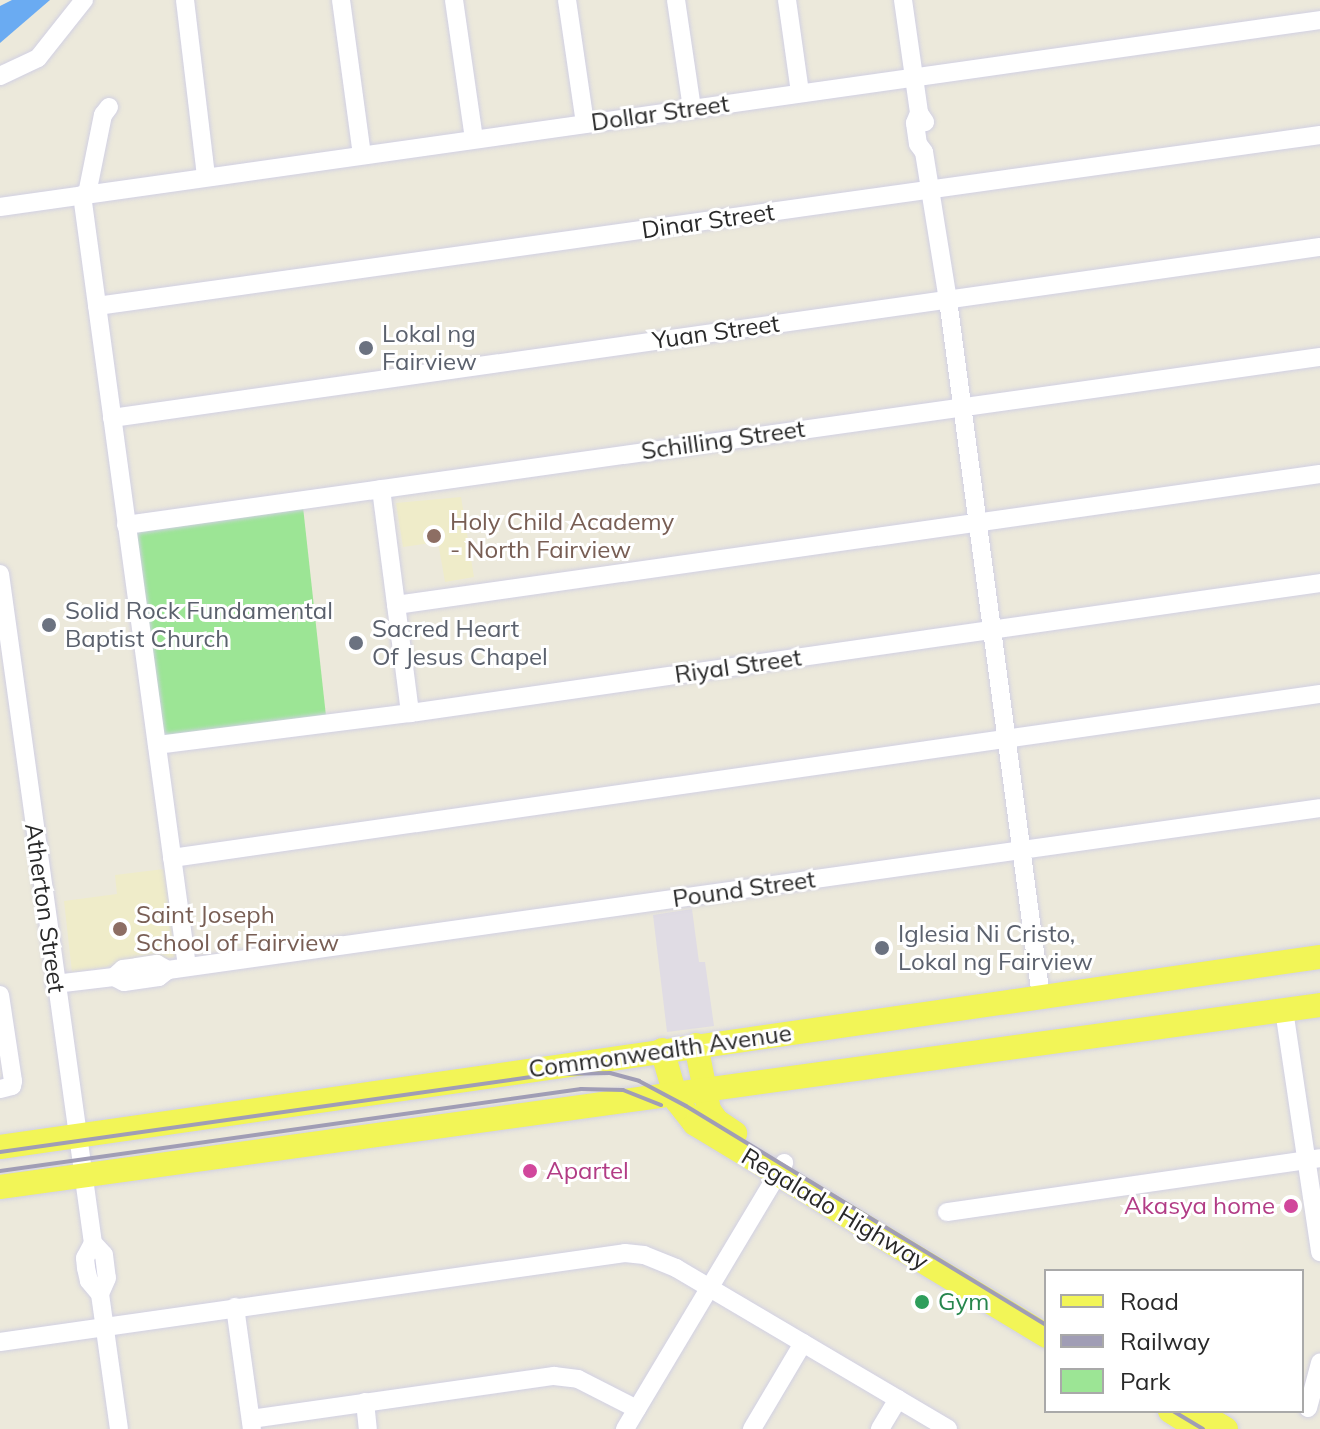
<!DOCTYPE html>
<html>
<head>
<meta charset="utf-8">
<style>
  body { margin:0 }
  #map { position:relative; width:1320px; height:1429px; overflow:hidden; background:#ece9db; font-family:Mulish,sans-serif }
  div>[style] { position:absolute }
  [style*='--x'] { left:calc(var(--x)*1px); top:calc(var(--y)*1px); width:calc(var(--w)*1px); rotate:calc(var(--a)*1deg) }
  .industrial>* { inset:0; background:#e0dce4 }
  .education>* { inset:0; background:#efecc9 }
  .green>* { inset:0; background:#9ce595 }
  .water>* { inset:0; background:#6aabf2 }
  .roads { filter:drop-shadow(0 0 2px #d1d0e3) drop-shadow(0 0 2px #d1d0e3) }
  .minor>* { height:18px; margin:-9px; padding:0 9px; transform-origin:9px; border-radius:9px; background:#fff }
  .major>* { height:24px; margin:-12px; padding:0 12px; transform-origin:12px; border-radius:12px; background:#f2f557 }
  .rail>* { height:4px; margin:-2px; padding:0 2px; transform-origin:2px; border-radius:2px; background:#a09db5 }
  .dots>* { width:22px; height:22px; translate:-50% -50%; box-sizing:border-box; border:4px solid #fff; border-radius:50% }
  span { translate:-50% -50%; white-space:nowrap; text-align:center; line-height:1.15; -webkit-text-stroke:6px #fff; paint-order:stroke }
  .street-label { font-size:24px; color:#292929 }
  .worship-label { font-size:24px; color:#5b616d }
  .left { translate:0 -50%; text-align:left }
  .education-label { font-size:24px; color:#785e54 }
  .hotel-label { font-size:24px; color:#b23c85 }
  .right { translate:-100% -50%; text-align:right }
  .leisure-label { font-size:24px; color:#27864d }
  .legend { position:absolute; left:1044px; top:1269px; width:260px; height:144px; box-sizing:border-box; background:#fff; border:2px solid #a9a9a9; margin:0; padding:10px 14px; list-style:none; font-size:24px; color:#292929 }
  .legend li { display:flex; align-items:center; gap:16px; height:40px }
  .legend b { width:40px; border:2px solid #a9a9a9 }
</style>
</head>
<body>
<div id="map">
  <div class="industrial">
    <div style="clip-path:polygon(692px 909px,699px 962px,705px 962px,714px 1026px,667px 1032px,653px 915px)"></div>
  </div>
  <div class="education">
    <div style="clip-path:polygon(461px 497px,474px 577px,445px 582px,438px 542px,403px 547px,396px 503px)"></div>
    <div style="clip-path:polygon(164px 869px,176px 957px,72px 972px,64px 901px,117px 894px,115px 875px)"></div>
  </div>
  <div class="green">
    <div style="clip-path:polygon(303px 507px,326px 716px,164px 737px,136px 531px)"></div>
  </div>
  <div class="water">
    <div style="clip-path:polygon(12px 0,50px 0,0 43px,0 6px)"></div>
  </div>
  <div class="roads">
    <div class="minor">
      <div style="--x:185;--y:0;--w:178;--a:83.2"></div>
      <div style="--x:341;--y:0;--w:156;--a:82.3"></div>
      <div style="--x:454;--y:0;--w:140;--a:81.8"></div>
      <div style="--x:567;--y:0;--w:125;--a:81.7"></div>
      <div style="--x:676;--y:0;--w:109;--a:81.6"></div>
      <div style="--x:787;--y:0;--w:94;--a:82"></div>
      <div style="--x:903;--y:0;--w:114;--a:81.9"></div>
      <div style="--x:919;--y:113;--w:11;--a:56"></div>
      <div style="--x:0;--y:76;--w:42;--a:-25.3"></div>
      <div style="--x:38;--y:58;--w:74;--a:-51.6"></div>
      <div style="--x:919;--y:113;--w:11;--a:112"></div>
      <div style="--x:915;--y:123;--w:21;--a:82"></div>
      <div style="--x:918;--y:144;--w:10;--a:53"></div>
      <div style="--x:924;--y:152;--w:150;--a:80.8"></div>
      <div style="--x:948;--y:300;--w:703;--a:82.4"></div>
      <div style="--x:87;--y:194;--w:81;--a:-78.6"></div>
      <div style="--x:103;--y:115;--w:10;--a:-53"></div>
      <div style="--x:82;--y:195;--w:779;--a:82.25"></div>
      <div style="--x:0;--y:207;--w:1333;--a:-8.06"></div>
      <div style="--x:97;--y:306;--w:1235;--a:-7.96"></div>
      <div style="--x:112;--y:418;--w:1220;--a:-8.06"></div>
      <div style="--x:381;--y:489;--w:226;--a:82.6"></div>
      <div style="--x:126;--y:525;--w:1206;--a:-8.01"></div>
      <div style="--x:0;--y:574;--w:675;--a:82.09"></div>
      <div style="--x:93;--y:1243;--w:17;--a:118"></div>
      <div style="--x:85;--y:1258;--w:10;--a:84"></div>
      <div style="--x:86;--y:1268;--w:13;--a:77"></div>
      <div style="--x:89;--y:1281;--w:17;--a:50"></div>
      <div style="--x:396;--y:605;--w:933;--a:-8.07"></div>
      <div style="--x:157;--y:745;--w:255;--a:-7.2"></div>
      <div style="--x:410;--y:713;--w:919;--a:-8.13"></div>
      <div style="--x:172;--y:858;--w:1160;--a:-8.13"></div>
      <div style="--x:114;--y:977;--w:11;--a:27"></div>
      <div style="--x:124;--y:982;--w:35;--a:-8"></div>
      <div style="--x:159;--y:977;--w:11;--a:-38"></div>
      <div style="--x:168;--y:970;--w:1163;--a:-8"></div>
      <div style="--x:55;--y:984;--w:59;--a:-6.8"></div>
      <div style="--x:114;--y:977;--w:12;--a:-42"></div>
      <div style="--x:123;--y:969;--w:14;--a:-8"></div>
      <div style="--x:137;--y:967;--w:20;--a:-9"></div>
      <div style="--x:157;--y:964;--w:13;--a:29"></div>
      <div style="--x:0;--y:995;--w:87;--a:81.4"></div>
      <div style="--x:13;--y:1081;--w:5;--a:101"></div>
      <div style="--x:12;--y:1086;--w:12;--a:166"></div>
      <div style="--x:1284;--y:1010;--w:245;--a:81.5"></div>
      <div style="--x:947;--y:1212;--w:377;--a:-8.2"></div>
      <div style="--x:93;--y:1243;--w:16;--a:47"></div>
      <div style="--x:104;--y:1255;--w:23;--a:83"></div>
      <div style="--x:107;--y:1278;--w:17;--a:114"></div>
      <div style="--x:100;--y:1294;--w:136;--a:82"></div>
      <div style="--x:235;--y:1307;--w:123;--a:82.1"></div>
      <div style="--x:0;--y:1342;--w:631;--a:-8.1"></div>
      <div style="--x:625;--y:1253;--w:19;--a:6"></div>
      <div style="--x:644;--y:1255;--w:35;--a:22"></div>
      <div style="--x:676;--y:1268;--w:316;--a:30.6"></div>
      <div style="--x:365;--y:1402;--w:27;--a:84"></div>
      <div style="--x:1308;--y:1408;--w:47;--a:-75.1"></div>
      <div style="--x:251;--y:1419;--w:306;--a:-8.1"></div>
      <div style="--x:554;--y:1376;--w:24;--a:7"></div>
      <div style="--x:578;--y:1379;--w:66;--a:27"></div>
      <div style="--x:625;--y:1429;--w:310;--a:-59.1"></div>
      <div style="--x:752;--y:1429;--w:100;--a:-59.3"></div>
      <div style="--x:880;--y:1429;--w:35;--a:-59"></div>
    </div>
    <div class="major">
      <div style="--x:696;--y:1045;--w:66;--a:78.7"></div>
      <div style="--x:709;--y:1110;--w:14;--a:54"></div>
      <div style="--x:717;--y:1121;--w:22;--a:34"></div>
      <div style="--x:662;--y:1050;--w:53;--a:73.6"></div>
      <div style="--x:677;--y:1101;--w:29;--a:52"></div>
      <div style="--x:695;--y:1124;--w:410;--a:31.1"></div>
      <div style="--x:0;--y:1147;--w:1334;--a:-8.19"></div>
      <div style="--x:0;--y:1187;--w:1332;--a:-7.85"></div>
      <div style="--x:1170;--y:1411;--w:34;--a:32"></div>
      <div style="--x:1196;--y:1411;--w:35;--a:31"></div>
    </div>
  </div>
  <div class="rail">
    <div style="--x:0;--y:1152;--w:557;--a:-8.04"></div>
    <div style="--x:552;--y:1074;--w:58;--a:-1"></div>
    <div style="--x:610;--y:1073;--w:30;--a:15"></div>
    <div style="--x:639;--y:1081;--w:53;--a:28"></div>
    <div style="--x:686;--y:1106;--w:421;--a:31.3"></div>
    <div style="--x:0;--y:1171;--w:587;--a:-8.03"></div>
    <div style="--x:581;--y:1089;--w:42;--a:1.4"></div>
    <div style="--x:623;--y:1090;--w:41;--a:21.5"></div>
    <div style="--x:1173;--y:1411;--w:35;--a:31"></div>
  </div>
  <div class="dots">
    <div style="left:366px;top:348px;background:#6b7280"></div>
    <div style="left:434px;top:536px;background:#8d6e63"></div>
    <div style="left:49px;top:625px;background:#6b7280"></div>
    <div style="left:356px;top:643px;background:#6b7280"></div>
    <div style="left:120px;top:929px;background:#8d6e63"></div>
    <div style="left:882px;top:948px;background:#6b7280"></div>
    <div style="left:530px;top:1171px;background:#d1479c"></div>
    <div style="left:1291px;top:1206px;background:#d1479c"></div>
    <div style="left:922px;top:1302px;background:#2e9e5b"></div>
  </div>
  <div class="street-label">
    <span style="left:660px;top:113px;rotate:-8deg">Dollar Street</span>
    <span style="left:708px;top:221px;rotate:-8deg">Dinar Street</span>
    <span style="left:716px;top:332px;rotate:-8deg">Yuan Street</span>
    <span style="left:723px;top:440px;rotate:-8deg">Schilling Street</span>
    <span style="left:738px;top:666px;rotate:-8deg">Riyal Street</span>
    <span style="left:744px;top:889px;rotate:-8deg">Pound Street</span>
    <span style="left:45px;top:908px;rotate:82deg">Atherton Street</span>
    <span style="left:660px;top:1051px;rotate:-8deg">Commonwealth Avenue</span>
    <span style="left:835px;top:1209px;rotate:31deg">Regalado Highway</span>
  </div>
  <div class="worship-label">
    <span class="left" style="left:382px;top:348px">Lokal ng<br>Fairview</span>
    <span class="left" style="left:65px;top:625px">Solid Rock Fundamental<br>Baptist Church</span>
    <span class="left" style="left:372px;top:643px">Sacred Heart<br>Of Jesus Chapel</span>
    <span class="left" style="left:898px;top:948px">Iglesia Ni Cristo,<br>Lokal ng Fairview</span>
  </div>
  <div class="education-label">
    <span class="left" style="left:450px;top:536px">Holy Child Academy<br>- North Fairview</span>
    <span class="left" style="left:136px;top:929px">Saint Joseph<br>School of Fairview</span>
  </div>
  <div class="hotel-label">
    <span class="left" style="left:546px;top:1171px">Apartel</span>
    <span class="right" style="left:1275px;top:1206px">Akasya home</span>
  </div>
  <div class="leisure-label">
    <span class="left" style="left:938px;top:1302px">Gym</span>
  </div>
  <ul class="legend">
  <li><b style="height:10px;background:#f2f557"></b>Road</li>
  <li><b style="height:10px;background:#a09db5"></b>Railway</li>
  <li><b style="height:22px;background:#9ce595"></b>Park</li>
  </ul>
</div>
</body>
</html>
